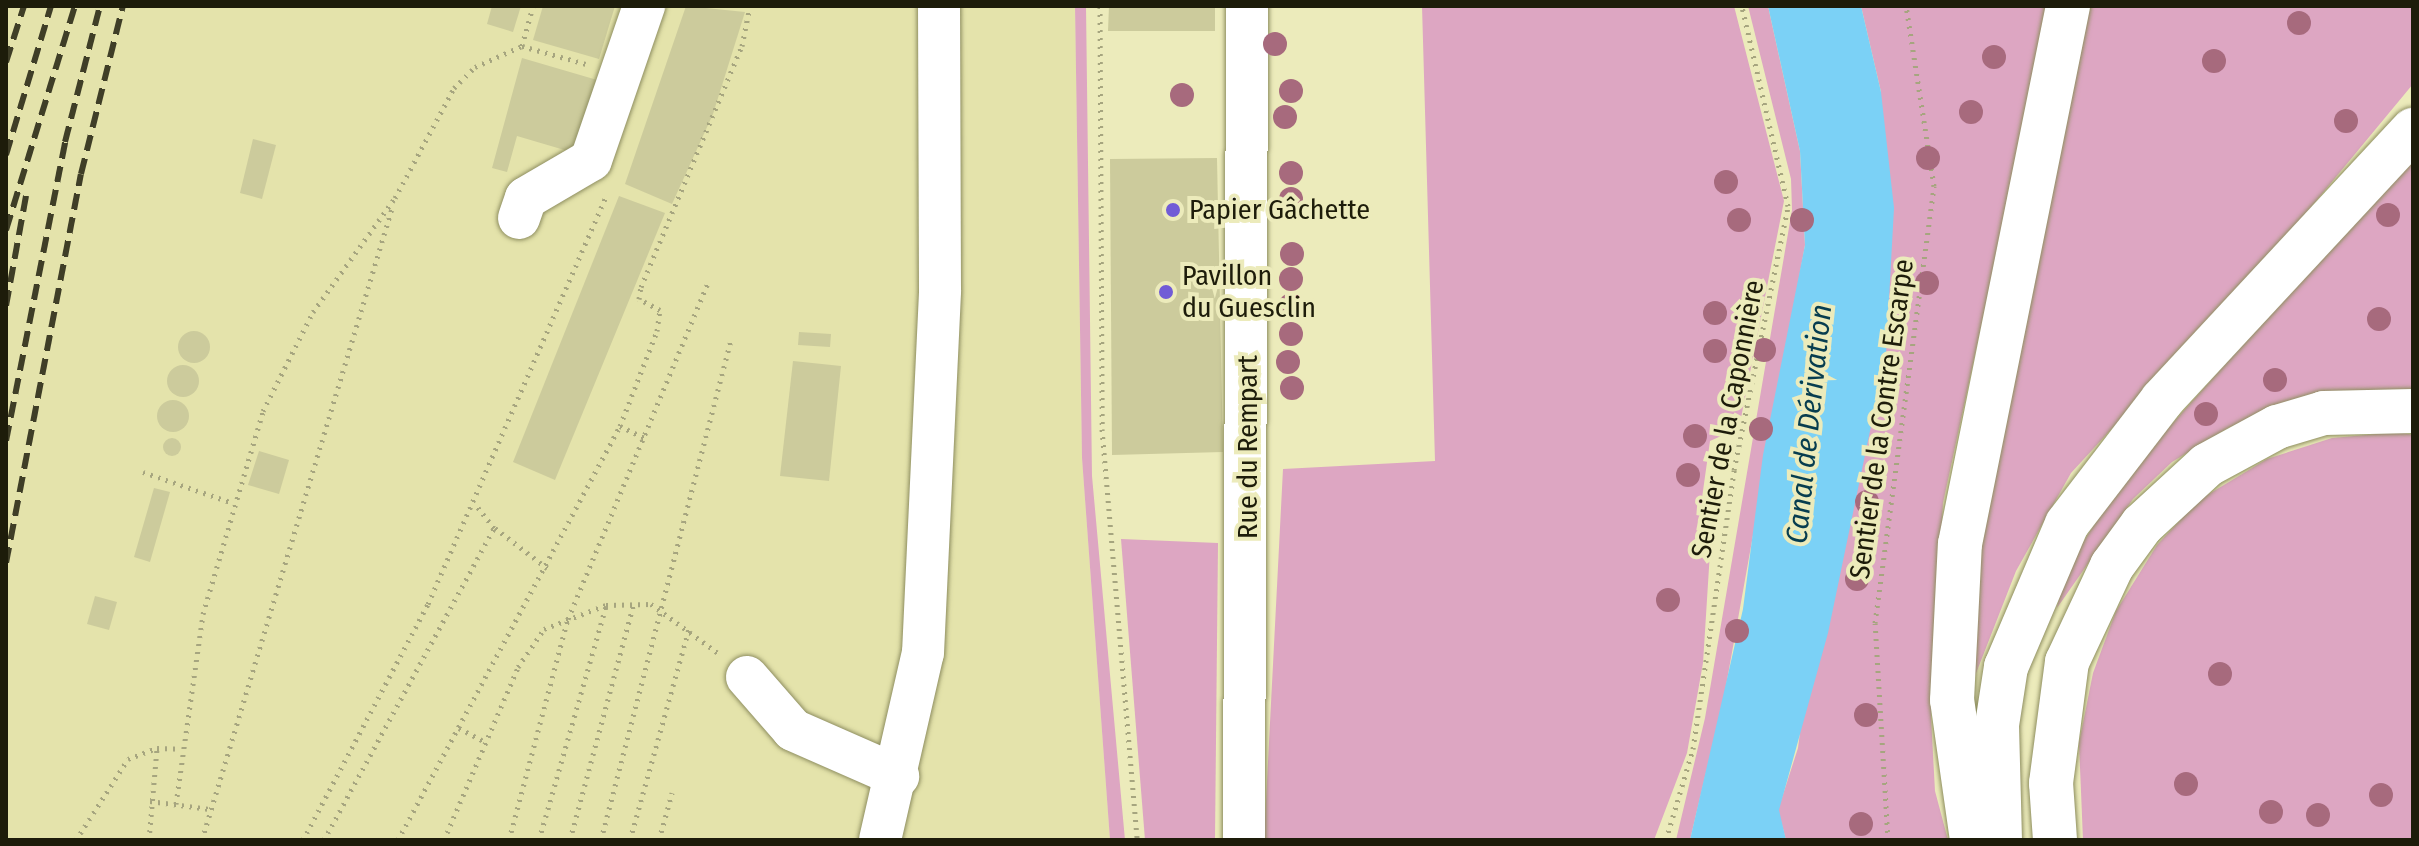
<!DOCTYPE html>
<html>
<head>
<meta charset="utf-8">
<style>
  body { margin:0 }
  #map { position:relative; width:2419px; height:846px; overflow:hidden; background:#ecebbb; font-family:"Fira Sans Condensed",sans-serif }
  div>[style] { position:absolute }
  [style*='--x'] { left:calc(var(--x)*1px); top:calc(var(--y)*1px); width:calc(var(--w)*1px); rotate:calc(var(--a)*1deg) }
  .built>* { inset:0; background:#e4e3ab }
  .green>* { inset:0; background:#dda6c2 }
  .water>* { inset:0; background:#7bd1f6 }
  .building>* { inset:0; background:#cccb9c }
  .round { border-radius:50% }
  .path>* { height:5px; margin-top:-2.5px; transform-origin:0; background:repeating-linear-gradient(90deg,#a6a57f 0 2px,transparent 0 8px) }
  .roads { filter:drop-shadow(0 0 2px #8e8e60) drop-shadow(0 0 2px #8e8e60) }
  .minor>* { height:42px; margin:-21px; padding:0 21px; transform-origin:21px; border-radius:21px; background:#fff }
  .highway>* { height:44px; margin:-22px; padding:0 22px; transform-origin:22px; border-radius:22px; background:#fff }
  .rail>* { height:6px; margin-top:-3px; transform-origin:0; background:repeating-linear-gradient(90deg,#3f3e27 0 16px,transparent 0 24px) }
  .trees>* { width:24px; height:24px; margin:-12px; border-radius:50%; background:#a76a7d }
  .dots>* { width:22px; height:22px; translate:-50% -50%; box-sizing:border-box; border:4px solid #ecebbb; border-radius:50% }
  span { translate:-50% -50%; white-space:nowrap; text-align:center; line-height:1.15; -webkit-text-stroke:8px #ecebbb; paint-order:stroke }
  .poi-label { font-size:28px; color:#1d1c0a }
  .left { translate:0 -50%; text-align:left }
  .street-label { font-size:28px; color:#1d1c0a }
  .water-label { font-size:30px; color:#073d4f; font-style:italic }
  .frame { position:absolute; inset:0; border:8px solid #1d1c0a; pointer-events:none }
</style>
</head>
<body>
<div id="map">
  <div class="built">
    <div style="clip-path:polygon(6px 6px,1075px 6px,1082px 458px,1110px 840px,6px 840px)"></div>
  </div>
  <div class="green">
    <div style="clip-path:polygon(1075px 6px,1086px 6px,1092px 476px,1125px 840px,1110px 840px,1082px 458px)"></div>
    <div style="clip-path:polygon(1422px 6px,1734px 6px,1784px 201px,1739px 428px,1710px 441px,1702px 498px,1712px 520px,1703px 663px,1687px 753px,1654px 840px,1264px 840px,1283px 469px,1435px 461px)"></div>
    <div style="clip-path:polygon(1748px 6px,1768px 6px,1800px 151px,1805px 245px,1724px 697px,1690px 840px,1676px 840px,1705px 718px,1792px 210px,1791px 179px)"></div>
    <div style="clip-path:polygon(1861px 6px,2050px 6px,1943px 503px,1931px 717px,1935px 791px,1948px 840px,1786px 840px,1778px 810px,1798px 748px,1881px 92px)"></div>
    <div style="clip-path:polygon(2086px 6px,2413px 6px,2413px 84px,2268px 259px,2071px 473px,2016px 571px,1973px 681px,1968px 595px)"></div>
    <div style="clip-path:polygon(2413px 154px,2413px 395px,2274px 409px,2228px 428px,2172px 462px,2133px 499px,2057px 608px,2064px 573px,2122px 480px)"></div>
    <div style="clip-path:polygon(2399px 432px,2413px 435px,2413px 840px,2083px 840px,2079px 743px,2093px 673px,2116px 611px,2157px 545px,2199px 500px,2267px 459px,2332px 438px)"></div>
    <div style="clip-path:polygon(1121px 539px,1218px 543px,1215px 840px,1145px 840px)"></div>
  </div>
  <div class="water">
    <div style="clip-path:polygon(1768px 6px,1861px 6px,1881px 92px,1894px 208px,1886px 354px,1828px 633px,1779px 810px,1786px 840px,1690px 840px,1743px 609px,1763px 455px,1805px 245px,1800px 151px)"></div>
  </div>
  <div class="building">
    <div style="clip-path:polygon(492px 6px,521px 6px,513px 32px,487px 24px)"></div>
    <div style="clip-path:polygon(543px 6px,615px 6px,599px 59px,533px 40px)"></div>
    <div style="clip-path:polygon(686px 6px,745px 12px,713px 114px,672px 204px,625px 184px)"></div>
    <div style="clip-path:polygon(1109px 6px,1215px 6px,1215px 31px,1108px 31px)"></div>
    <div style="clip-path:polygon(522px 58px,604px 82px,578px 154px,517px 136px,507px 172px,492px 168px)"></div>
    <div style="clip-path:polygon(253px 139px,276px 145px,262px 199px,240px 193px)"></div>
    <div style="clip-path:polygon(1217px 158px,1223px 452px,1112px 455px,1110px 159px)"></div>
    <div style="clip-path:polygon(619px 196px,665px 213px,555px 480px,513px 462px)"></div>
    <div class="round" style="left:178px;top:331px;width:32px;height:32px"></div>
    <div style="clip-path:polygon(799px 332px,831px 334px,830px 347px,798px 345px)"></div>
    <div style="clip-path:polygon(793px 361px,841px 366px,829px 481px,780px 476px)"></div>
    <div class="round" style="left:167px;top:365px;width:32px;height:32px"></div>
    <div class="round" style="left:157px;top:400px;width:32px;height:32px"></div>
    <div class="round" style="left:163px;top:438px;width:18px;height:18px"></div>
    <div style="clip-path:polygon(259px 451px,289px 460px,279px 494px,248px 485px)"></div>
    <div style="clip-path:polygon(154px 488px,170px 492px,150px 562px,134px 557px)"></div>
    <div style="clip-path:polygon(95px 596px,117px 602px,109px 630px,87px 624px)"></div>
  </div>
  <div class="path">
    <div style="--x:1100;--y:6;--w:423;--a:89.7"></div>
    <div style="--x:1102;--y:429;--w:412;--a:85.1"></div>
    <div style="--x:522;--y:46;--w:66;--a:15.7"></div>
    <div style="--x:620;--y:426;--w:102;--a:-68.7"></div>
    <div style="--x:657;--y:331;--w:21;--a:-82"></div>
    <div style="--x:660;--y:310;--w:24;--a:-152"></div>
    <div style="--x:639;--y:299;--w:12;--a:-81"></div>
    <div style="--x:641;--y:287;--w:261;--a:-67.3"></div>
    <div style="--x:742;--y:46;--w:41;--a:-78.7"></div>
    <div style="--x:143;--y:472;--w:95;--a:19"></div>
    <div style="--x:495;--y:528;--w:66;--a:37.6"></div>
    <div style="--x:459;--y:728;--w:30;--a:28"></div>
    <div style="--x:150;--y:801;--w:60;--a:7.7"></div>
    <div style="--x:176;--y:804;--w:192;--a:-81.9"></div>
    <div style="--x:203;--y:614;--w:212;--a:-73.5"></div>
    <div style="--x:263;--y:411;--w:111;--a:-63.2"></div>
    <div style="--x:313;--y:312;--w:140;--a:-54.3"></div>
    <div style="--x:395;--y:198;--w:125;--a:-61.8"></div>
    <div style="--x:454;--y:88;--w:30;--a:-45"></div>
    <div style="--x:475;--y:67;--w:51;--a:-24.1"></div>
    <div style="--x:522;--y:46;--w:41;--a:-74.6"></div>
    <div style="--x:76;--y:840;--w:96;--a:-57.3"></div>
    <div style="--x:128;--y:759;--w:31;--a:-21"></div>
    <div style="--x:149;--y:840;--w:92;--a:-85"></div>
    <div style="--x:157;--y:748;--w:24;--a:2"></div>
    <div style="--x:202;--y:840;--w:663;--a:-73.26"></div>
    <div style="--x:303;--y:840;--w:267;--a:-62.1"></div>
    <div style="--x:428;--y:604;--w:446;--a:-66.4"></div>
    <div style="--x:324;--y:840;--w:355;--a:-61.4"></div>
    <div style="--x:494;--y:528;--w:31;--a:-128"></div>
    <div style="--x:398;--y:840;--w:470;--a:-61.8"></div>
    <div style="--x:620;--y:426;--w:28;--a:26"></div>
    <div style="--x:444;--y:840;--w:188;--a:-66.8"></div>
    <div style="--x:518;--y:667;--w:46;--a:-55.6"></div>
    <div style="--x:544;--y:629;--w:66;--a:-21.2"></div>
    <div style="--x:606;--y:605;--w:45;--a:-1.3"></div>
    <div style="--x:651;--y:604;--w:83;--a:36.2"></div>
    <div style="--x:509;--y:840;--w:229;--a:-75.1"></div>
    <div style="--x:568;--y:619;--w:364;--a:-67.4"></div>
    <div style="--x:539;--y:840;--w:243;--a:-74"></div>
    <div style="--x:570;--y:840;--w:246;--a:-74.9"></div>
    <div style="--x:601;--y:840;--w:517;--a:-75.43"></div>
    <div style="--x:630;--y:840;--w:219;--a:-74.4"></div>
    <div style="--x:659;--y:840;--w:49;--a:-74.5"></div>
    <div style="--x:1666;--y:840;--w:95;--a:-73.5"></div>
    <div style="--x:1693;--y:749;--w:282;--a:-81.6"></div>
    <div style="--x:1734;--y:470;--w:269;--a:-78.4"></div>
    <div style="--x:1788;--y:206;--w:205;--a:-103"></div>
    <div style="--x:1888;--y:840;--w:217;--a:-93.4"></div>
    <div style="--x:1875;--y:623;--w:441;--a:-82.3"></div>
    <div style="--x:1934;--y:186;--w:182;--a:-98.8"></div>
  </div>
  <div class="roads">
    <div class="minor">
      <div style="--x:519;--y:218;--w:21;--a:-71"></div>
      <div style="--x:526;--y:198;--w:75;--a:-30.3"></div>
      <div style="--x:591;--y:160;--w:163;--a:-71"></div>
      <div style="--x:747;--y:677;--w:70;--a:49"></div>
      <div style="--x:793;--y:730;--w:115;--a:23.7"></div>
      <div style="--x:880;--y:840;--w:192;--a:-77.1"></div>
      <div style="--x:923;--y:653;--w:363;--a:-87.3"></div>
      <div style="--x:940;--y:290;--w:284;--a:-90.2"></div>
      <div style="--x:1244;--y:840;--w:834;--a:-89.79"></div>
    </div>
    <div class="highway">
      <div style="--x:1972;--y:840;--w:141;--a:-98.1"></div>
      <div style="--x:1952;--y:700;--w:156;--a:-87.1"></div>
      <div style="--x:1960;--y:544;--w:549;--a:-78.65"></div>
      <div style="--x:2000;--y:840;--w:115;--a:-91.5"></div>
      <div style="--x:1997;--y:725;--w:59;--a:-81.2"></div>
      <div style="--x:2006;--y:667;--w:155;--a:-66.9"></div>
      <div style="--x:2067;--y:524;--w:156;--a:-52.5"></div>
      <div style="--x:2162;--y:400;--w:369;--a:-47.1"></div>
      <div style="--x:2055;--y:840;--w:57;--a:-94"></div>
      <div style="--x:2051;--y:783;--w:122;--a:-82.5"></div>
      <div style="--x:2067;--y:662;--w:106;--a:-64.9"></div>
      <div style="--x:2112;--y:566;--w:51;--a:-53.8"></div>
      <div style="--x:2142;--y:525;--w:88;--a:-42.7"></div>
      <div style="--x:2207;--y:465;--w:80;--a:-28.5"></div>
      <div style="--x:2277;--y:427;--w:49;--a:-16.6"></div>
      <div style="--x:2324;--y:413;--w:89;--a:-1.3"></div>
    </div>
  </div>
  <div class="rail">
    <div style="--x:6;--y:62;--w:59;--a:-72.2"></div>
    <div style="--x:6;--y:155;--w:156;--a:-73.2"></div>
    <div style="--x:6;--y:230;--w:234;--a:-72.9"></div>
    <div style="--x:6;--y:306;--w:112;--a:-79.7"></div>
    <div style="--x:6;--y:441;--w:305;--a:-78.8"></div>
    <div style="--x:65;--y:142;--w:140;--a:-75.6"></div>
    <div style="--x:6;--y:563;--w:396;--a:-79.1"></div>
    <div style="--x:81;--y:174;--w:173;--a:-76"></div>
  </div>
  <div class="trees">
    <div style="left:2299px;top:23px"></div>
    <div style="left:1275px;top:44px"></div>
    <div style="left:1994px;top:57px"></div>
    <div style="left:2214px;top:61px"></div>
    <div style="left:1291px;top:91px"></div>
    <div style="left:1182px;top:95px"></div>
    <div style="left:1971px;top:112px"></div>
    <div style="left:1285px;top:117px"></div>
    <div style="left:2346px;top:121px"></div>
    <div style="left:1928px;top:158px"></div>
    <div style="left:1291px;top:173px"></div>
    <div style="left:1726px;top:182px"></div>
    <div style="left:1291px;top:199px"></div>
    <div style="left:2388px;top:215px"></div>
    <div style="left:1739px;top:220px"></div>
    <div style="left:1802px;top:220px"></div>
    <div style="left:1292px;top:254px"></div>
    <div style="left:1291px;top:279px"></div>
    <div style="left:1927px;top:283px"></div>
    <div style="left:1291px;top:305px"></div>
    <div style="left:1749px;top:308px"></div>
    <div style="left:1715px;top:313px"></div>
    <div style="left:2379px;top:319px"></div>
    <div style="left:1291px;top:334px"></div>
    <div style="left:1764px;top:350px"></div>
    <div style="left:1715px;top:351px"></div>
    <div style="left:1288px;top:362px"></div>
    <div style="left:2275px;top:380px"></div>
    <div style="left:1292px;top:388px"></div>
    <div style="left:2206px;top:414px"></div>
    <div style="left:1761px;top:429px"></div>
    <div style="left:1695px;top:436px"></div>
    <div style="left:1688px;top:475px"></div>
    <div style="left:1867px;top:502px"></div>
    <div style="left:1857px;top:579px"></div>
    <div style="left:1668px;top:600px"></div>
    <div style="left:1737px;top:631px"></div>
    <div style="left:2220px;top:674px"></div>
    <div style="left:1866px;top:715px"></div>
    <div style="left:2186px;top:784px"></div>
    <div style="left:2381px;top:795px"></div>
    <div style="left:2271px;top:812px"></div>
    <div style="left:2318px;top:815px"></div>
    <div style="left:1861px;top:824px"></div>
  </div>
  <div class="dots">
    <div style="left:1173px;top:210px;background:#715cd6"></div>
    <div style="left:1166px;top:292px;background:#715cd6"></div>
  </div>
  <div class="poi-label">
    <span class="left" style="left:1189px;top:210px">Papier Gâchette</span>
    <span class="left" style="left:1182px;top:292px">Pavillon<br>du Guesclin</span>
  </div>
  <div class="street-label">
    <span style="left:1728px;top:419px;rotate:-79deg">Sentier de la Caponnière</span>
    <span style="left:1882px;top:419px;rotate:-82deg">Sentier de la Contre Escarpe</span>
    <span style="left:1248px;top:447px;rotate:-90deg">Rue du Rempart</span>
  </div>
  <div class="water-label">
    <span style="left:1809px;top:424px;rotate:-84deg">Canal de Dérivation</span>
  </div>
  <div class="frame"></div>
</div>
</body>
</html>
